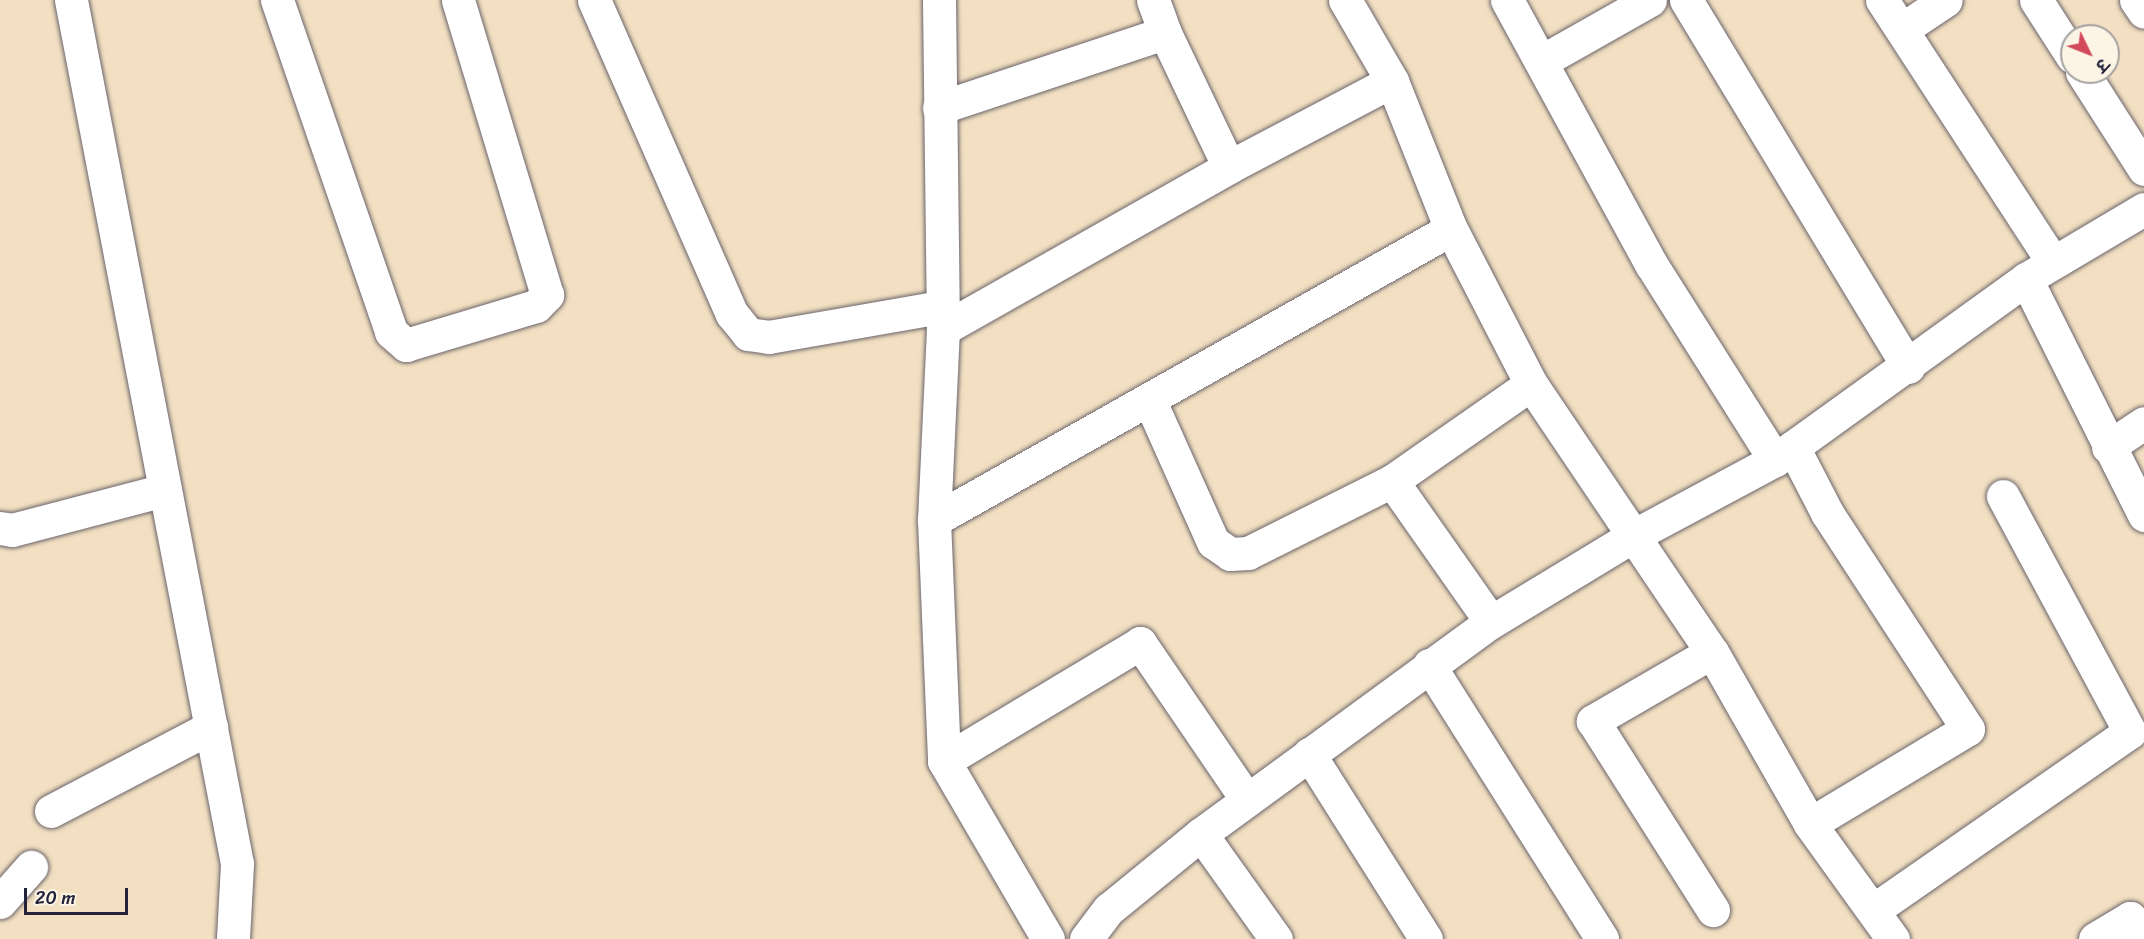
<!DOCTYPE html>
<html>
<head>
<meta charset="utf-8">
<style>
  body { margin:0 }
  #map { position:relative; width:2144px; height:939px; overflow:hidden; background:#f3e0c2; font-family:Sriracha,"Playpen Sans Deva",sans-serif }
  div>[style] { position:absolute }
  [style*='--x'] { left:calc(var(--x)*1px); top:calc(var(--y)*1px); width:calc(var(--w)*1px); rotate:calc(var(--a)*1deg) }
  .roads { filter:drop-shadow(0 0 2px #6b646a) drop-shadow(0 0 2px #6b646a) }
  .minor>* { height:33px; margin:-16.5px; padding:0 16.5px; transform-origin:16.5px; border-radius:16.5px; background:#fff }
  span { translate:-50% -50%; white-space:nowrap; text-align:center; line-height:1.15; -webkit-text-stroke:5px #fcf5e5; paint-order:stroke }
  .north { position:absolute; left:2060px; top:24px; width:60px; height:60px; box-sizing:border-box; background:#fcf5e5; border:2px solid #a5a1a1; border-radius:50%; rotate:133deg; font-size:16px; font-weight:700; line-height:24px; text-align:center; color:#22223b }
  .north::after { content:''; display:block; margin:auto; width:21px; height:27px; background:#d1495b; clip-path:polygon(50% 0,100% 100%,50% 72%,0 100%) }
  .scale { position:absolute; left:24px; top:888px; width:104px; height:27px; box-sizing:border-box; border:3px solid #22223b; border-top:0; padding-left:8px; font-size:18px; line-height:21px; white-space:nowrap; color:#22223b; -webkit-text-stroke:4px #fcf5e5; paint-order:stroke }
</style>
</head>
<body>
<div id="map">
  <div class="roads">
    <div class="minor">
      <div style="--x:71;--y:0;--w:880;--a:79.12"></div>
      <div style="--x:237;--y:864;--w:75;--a:93.1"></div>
      <div style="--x:277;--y:0;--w:351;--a:71"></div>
      <div style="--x:391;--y:332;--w:20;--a:41"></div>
      <div style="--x:406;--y:345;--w:136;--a:-16.7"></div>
      <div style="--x:536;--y:306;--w:16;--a:-45"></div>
      <div style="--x:547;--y:295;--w:308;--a:-106.8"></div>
      <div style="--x:594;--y:0;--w:343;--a:66.3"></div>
      <div style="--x:732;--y:314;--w:26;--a:51"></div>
      <div style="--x:748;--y:334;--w:21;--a:8"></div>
      <div style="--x:769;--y:337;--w:175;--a:-9.9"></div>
      <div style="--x:939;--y:0;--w:329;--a:89.3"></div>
      <div style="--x:943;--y:329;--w:191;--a:92.7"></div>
      <div style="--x:934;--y:520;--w:241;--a:87.6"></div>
      <div style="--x:944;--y:761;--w:206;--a:59.7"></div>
      <div style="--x:1153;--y:0;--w:35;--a:70"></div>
      <div style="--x:1165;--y:33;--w:148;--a:64.5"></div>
      <div style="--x:1345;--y:0;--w:94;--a:59.9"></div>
      <div style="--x:1392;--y:81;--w:159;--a:68.3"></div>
      <div style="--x:1451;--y:229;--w:174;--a:62.7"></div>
      <div style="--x:1507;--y:0;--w:301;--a:61.4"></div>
      <div style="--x:1651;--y:264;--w:232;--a:57.7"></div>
      <div style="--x:1686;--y:0;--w:429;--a:58.8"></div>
      <div style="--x:1882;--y:0;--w:313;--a:56.9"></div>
      <div style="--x:2036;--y:0;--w:67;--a:57.3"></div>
      <div style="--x:2136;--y:0;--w:14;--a:56"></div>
      <div style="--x:1904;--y:28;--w:50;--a:-33.7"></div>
      <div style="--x:1542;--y:61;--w:124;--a:-29.5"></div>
      <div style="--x:2082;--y:72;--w:115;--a:57.4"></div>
      <div style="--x:939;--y:108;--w:238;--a:-18.4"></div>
      <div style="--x:2026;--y:279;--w:264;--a:63.4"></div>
      <div style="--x:943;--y:329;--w:329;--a:-29.5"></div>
      <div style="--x:1229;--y:167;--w:184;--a:-27.8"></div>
      <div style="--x:1149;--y:399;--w:157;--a:65.9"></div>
      <div style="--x:1213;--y:542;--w:21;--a:35"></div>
      <div style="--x:1230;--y:554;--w:18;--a:-3"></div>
      <div style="--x:1248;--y:553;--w:161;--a:-26.6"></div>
      <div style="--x:1392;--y:481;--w:169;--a:-34.9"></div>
      <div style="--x:1531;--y:384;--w:323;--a:56"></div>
      <div style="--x:1712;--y:652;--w:198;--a:60.3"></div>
      <div style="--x:1810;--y:824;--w:142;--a:54.2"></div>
      <div style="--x:1793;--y:447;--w:74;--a:62.7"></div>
      <div style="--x:1827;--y:513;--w:258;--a:56.9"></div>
      <div style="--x:1968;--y:729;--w:184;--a:149"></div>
      <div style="--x:2108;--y:447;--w:43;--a:-33.7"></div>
      <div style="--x:1392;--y:481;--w:172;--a:54.9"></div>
      <div style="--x:934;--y:520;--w:593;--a:-29.37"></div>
      <div style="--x:0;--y:528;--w:12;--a:9"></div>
      <div style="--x:12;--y:530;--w:158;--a:-14.7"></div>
      <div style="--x:1712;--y:652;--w:138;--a:149.9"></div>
      <div style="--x:1593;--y:721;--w:224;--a:57.6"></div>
      <div style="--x:1429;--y:665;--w:324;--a:57.7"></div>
      <div style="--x:1309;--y:754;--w:219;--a:57.7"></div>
      <div style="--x:944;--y:761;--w:229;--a:-31"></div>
      <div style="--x:1140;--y:643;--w:190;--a:55.7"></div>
      <div style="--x:51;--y:811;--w:181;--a:-27.7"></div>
      <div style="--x:1201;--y:834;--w:129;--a:54.5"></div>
      <div style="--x:0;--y:902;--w:47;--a:-48.5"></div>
      <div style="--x:1875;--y:909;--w:310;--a:-34.8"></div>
      <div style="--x:2130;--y:732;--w:268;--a:-118.3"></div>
      <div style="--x:1086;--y:939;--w:38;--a:-53"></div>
      <div style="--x:1109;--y:909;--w:119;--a:-39.2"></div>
      <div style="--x:1201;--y:834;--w:359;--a:-36.2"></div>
      <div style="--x:1491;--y:622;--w:166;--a:-31.2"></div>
      <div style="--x:1633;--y:536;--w:161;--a:-28.2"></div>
      <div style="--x:1775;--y:460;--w:309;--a:-35.8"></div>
      <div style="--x:2026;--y:279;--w:137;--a:-30.7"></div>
      <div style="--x:2095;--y:939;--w:41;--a:-31"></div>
      <div style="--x:2130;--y:918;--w:25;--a:58"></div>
    </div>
  </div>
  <div class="north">उ</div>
  <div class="scale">20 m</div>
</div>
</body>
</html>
